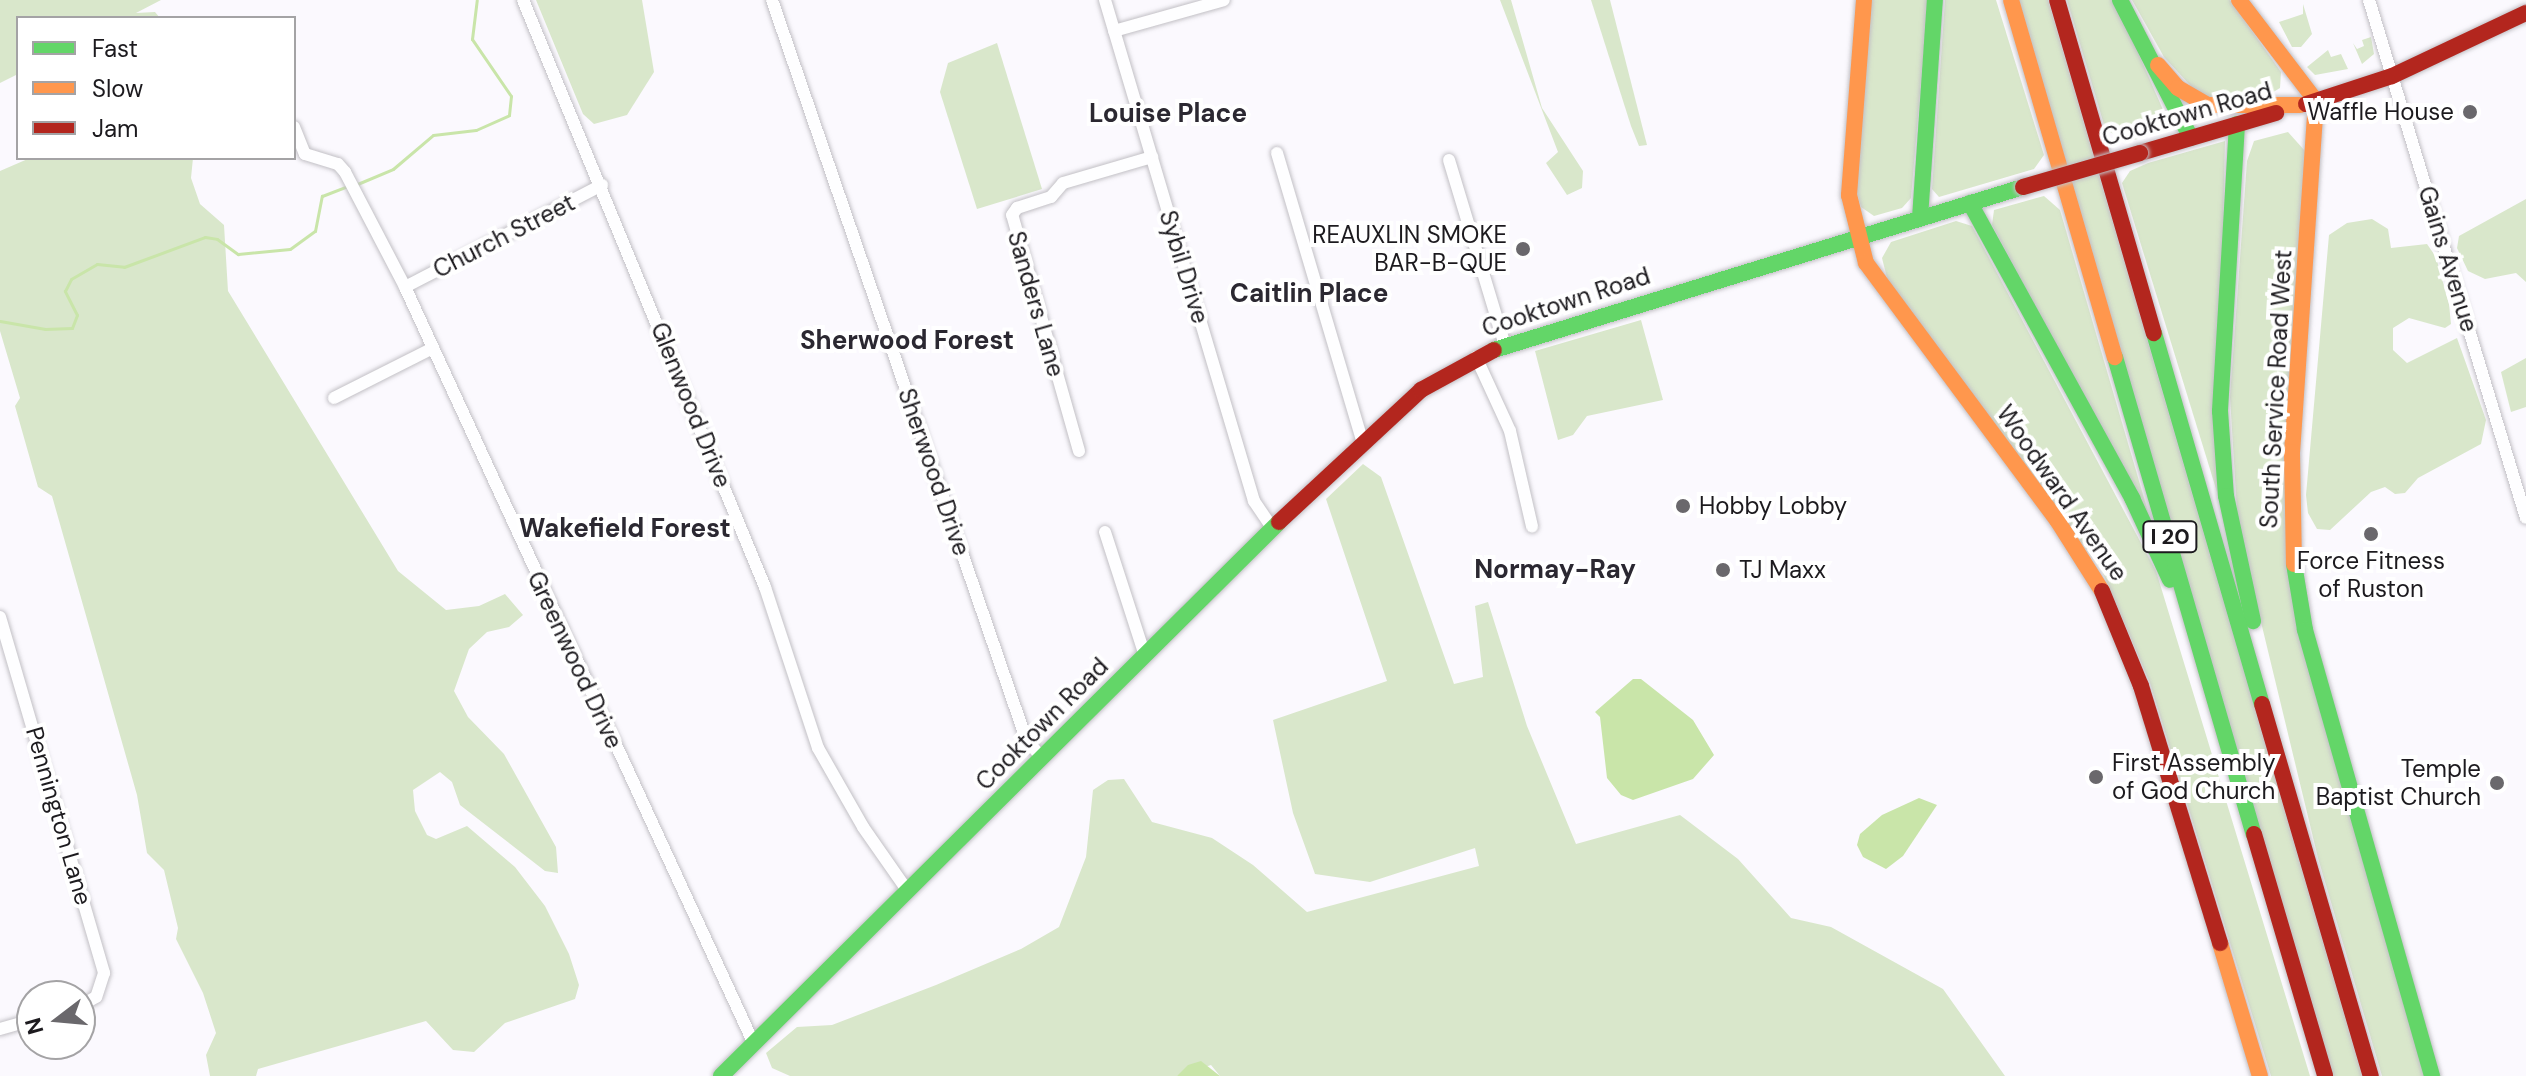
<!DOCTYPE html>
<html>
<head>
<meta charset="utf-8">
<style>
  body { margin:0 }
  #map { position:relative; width:2526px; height:1076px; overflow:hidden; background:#fbf9fe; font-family:"DM Sans",sans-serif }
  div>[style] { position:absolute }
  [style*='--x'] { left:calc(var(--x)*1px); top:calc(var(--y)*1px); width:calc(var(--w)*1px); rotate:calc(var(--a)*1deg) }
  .green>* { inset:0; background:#d9e7cb }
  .water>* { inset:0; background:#c9e5a9 }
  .stream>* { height:3px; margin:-1.5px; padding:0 1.5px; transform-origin:1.5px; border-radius:1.5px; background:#c9e5a9 }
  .roads { filter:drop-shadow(0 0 2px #c2c0c5) drop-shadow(0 0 2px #c2c0c5) }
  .street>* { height:12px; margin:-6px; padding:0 6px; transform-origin:6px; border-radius:6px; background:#fefeff }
  .fast>* { height:16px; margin:-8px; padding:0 8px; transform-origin:8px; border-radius:8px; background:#63d668 }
  .slow>* { height:16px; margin:-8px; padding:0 8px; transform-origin:8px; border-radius:8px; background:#ff974d }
  .jam>* { height:16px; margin:-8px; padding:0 8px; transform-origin:8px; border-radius:8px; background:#b3261e }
  .bridges { filter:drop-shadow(0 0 2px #c2c0c5) drop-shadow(0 0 2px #c2c0c5) }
  .jam-bridge>* { height:16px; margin:-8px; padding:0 8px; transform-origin:8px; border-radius:8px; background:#b3261e }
  .dots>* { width:22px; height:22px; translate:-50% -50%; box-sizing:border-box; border:4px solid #fff; border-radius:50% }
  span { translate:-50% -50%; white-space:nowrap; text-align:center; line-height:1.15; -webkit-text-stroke:8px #fff; paint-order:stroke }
  .shield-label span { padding:2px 6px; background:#fff; border:2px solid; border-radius:6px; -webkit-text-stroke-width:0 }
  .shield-label { font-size:22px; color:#1c1a1e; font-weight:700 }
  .poi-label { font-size:24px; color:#1c1a1e }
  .right { translate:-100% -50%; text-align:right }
  .left { translate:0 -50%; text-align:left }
  .street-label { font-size:24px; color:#1c1a1e }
  .neighbourhood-label { font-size:26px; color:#2b2831; font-weight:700 }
  .legend { position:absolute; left:16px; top:16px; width:280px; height:144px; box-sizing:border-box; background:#fff; border:2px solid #a4a3a5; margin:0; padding:10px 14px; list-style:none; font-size:24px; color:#1c1a1e }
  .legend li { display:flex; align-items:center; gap:16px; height:40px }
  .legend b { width:40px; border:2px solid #a4a3a5 }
  .north { position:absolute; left:16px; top:980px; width:80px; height:80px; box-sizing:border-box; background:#fff; border:2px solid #a4a3a5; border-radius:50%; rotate:254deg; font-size:22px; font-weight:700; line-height:32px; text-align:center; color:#1c1a1e }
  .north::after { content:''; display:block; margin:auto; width:28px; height:36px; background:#6a686c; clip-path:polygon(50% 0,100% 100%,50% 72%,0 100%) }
</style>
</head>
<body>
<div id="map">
  <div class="green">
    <div style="clip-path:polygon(0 0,161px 0,136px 13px,155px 12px,160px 18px,18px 18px,18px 74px,0 83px)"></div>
    <div style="clip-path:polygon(536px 0,642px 0,654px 72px,627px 115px,594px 124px,583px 114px)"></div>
    <div style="clip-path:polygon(1500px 0,1511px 0,1542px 108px,1583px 171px,1582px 188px,1567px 195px,1546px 163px,1558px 152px)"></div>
    <div style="clip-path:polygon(1591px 0,1610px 0,1647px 145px,1639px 146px,1631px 126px)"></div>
    <div style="clip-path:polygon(1868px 0,1928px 0,1911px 198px,1902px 208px,1874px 216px,1861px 207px,1855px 186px)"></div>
    <div style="clip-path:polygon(1945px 0,1996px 0,2044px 155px,2034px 169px,1939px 197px,1932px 189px)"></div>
    <div style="clip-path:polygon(2019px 0,2048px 0,2362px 1076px,2332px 1076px)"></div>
    <div style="clip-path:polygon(2067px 0,2115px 0,2171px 128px,2125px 143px,2105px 128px)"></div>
    <div style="clip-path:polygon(2132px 0,2230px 0,2281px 72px,2280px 88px,2260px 100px,2201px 97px,2164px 57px)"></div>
    <div style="clip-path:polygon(2303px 4px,2312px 34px,2301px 47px,2292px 47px,2279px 22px,2303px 14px)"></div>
    <div style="clip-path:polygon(2371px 37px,2374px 54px,2362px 64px,2353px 43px,2357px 49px,2364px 46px,2362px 40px)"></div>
    <div style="clip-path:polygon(997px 43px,1042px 189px,977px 209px,940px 92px,948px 63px)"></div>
    <div style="clip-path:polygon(2328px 50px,2331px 57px,2341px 54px,2348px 69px,2315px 75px,2307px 67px)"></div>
    <div style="clip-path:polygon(2288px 132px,2305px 151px,2286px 531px,2428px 1076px,2382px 1076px,2318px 858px,2238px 527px,2230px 397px,2247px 161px,2254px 141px)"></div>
    <div style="clip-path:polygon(2225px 141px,2217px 492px,2122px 183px,2130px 171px,2148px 163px)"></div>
    <div style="clip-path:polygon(30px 158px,193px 158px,191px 178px,200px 204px,224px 225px,228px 291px,398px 571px,446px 610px,479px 606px,505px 594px,523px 615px,509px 627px,487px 632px,469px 649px,454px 691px,468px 717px,504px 754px,556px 847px,558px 873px,545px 871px,460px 805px,452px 782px,440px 772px,413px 790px,415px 811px,427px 835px,436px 839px,467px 826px,515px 867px,545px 906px,569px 954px,579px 985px,575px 999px,505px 1023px,474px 1052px,453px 1050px,426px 1021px,258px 1069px,256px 1076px,210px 1076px,206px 1055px,216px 1033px,203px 993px,176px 939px,178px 928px,164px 870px,147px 853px,137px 795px,52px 496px,38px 487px,15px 406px,20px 398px,0 331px,0 171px)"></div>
    <div style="clip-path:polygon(2044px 196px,2060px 210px,2151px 522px,1992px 225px,1994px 210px)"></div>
    <div style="clip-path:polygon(2526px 199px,2526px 282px,2516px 273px,2485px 279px,2468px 271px,2457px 248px,2459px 236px)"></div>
    <div style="clip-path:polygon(2372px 219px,2388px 229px,2391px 248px,2427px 244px,2436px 257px,2449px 304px,2451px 324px,2445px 328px,2409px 318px,2393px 328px,2393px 350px,2407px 363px,2457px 338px,2486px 420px,2481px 444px,2418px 478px,2405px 493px,2395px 494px,2385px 487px,2371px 492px,2330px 530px,2317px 529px,2308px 513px,2306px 495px,2329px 235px,2347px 223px)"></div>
    <div style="clip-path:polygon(1956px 221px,1972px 226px,2156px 571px,2310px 1076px,2271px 1076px,2150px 683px,2102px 571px,1888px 282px,1882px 258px,1891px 242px)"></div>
    <div style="clip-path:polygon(1641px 320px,1663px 400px,1587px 416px,1573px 435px,1558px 440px,1535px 351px)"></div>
    <div style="clip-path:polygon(2526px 358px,2526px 407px,2511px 412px,2501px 372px)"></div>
    <div style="clip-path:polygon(1363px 464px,1381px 477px,1454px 684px,1483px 677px,1475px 606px,1488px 602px,1527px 726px,1576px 844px,1680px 815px,1738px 859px,1791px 918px,1831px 927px,1943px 989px,2005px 1076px,1220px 1076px,1211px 1065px,1177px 1076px,790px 1076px,772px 1068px,766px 1053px,797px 1027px,832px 1025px,936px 985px,1021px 949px,1059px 927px,1086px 857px,1093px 790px,1108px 780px,1124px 779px,1152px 822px,1212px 838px,1253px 865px,1307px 912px,1479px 866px,1475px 848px,1370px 882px,1315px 874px,1293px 813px,1273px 720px,1387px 681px,1326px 499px)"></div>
  </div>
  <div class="water">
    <div style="clip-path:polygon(1633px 679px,1641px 679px,1693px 720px,1714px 755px,1693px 779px,1633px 800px,1621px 795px,1607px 778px,1600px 717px,1595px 712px)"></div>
    <div style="clip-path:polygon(1919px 798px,1937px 805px,1903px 856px,1886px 869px,1863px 857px,1857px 845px,1860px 834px,1882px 815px)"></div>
    <div style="clip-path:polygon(1201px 1061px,1220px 1076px,1177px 1076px,1188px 1065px)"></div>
  </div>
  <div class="stream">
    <div style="--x:355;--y:185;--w:41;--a:-22.8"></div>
    <div style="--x:393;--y:169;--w:52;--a:-40.4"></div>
    <div style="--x:433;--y:135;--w:43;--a:-6.6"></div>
    <div style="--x:476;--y:130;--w:36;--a:-24"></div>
    <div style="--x:509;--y:115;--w:19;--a:-84"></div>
    <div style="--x:511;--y:96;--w:69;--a:-124.4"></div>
    <div style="--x:472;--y:39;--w:39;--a:-83"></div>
    <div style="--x:0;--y:321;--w:46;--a:10.1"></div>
    <div style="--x:45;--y:329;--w:27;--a:-2"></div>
    <div style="--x:72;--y:328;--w:14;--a:-69"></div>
    <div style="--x:77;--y:315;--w:27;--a:-117"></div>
    <div style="--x:65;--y:291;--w:13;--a:-63"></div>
    <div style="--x:71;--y:279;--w:30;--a:-30"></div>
    <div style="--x:97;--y:264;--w:27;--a:6"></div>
    <div style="--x:124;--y:267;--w:86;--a:-20.3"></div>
    <div style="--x:205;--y:237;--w:12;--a:9"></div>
    <div style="--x:217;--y:239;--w:26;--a:36"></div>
    <div style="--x:238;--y:254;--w:52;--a:-5.5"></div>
    <div style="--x:290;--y:249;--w:31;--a:-36"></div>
    <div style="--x:315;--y:231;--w:36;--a:-79"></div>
    <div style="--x:322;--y:196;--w:28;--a:-21"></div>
  </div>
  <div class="roads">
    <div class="street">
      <div style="--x:523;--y:0;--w:635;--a:67.6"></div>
      <div style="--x:765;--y:587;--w:169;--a:71.8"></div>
      <div style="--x:818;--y:748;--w:91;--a:60.3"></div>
      <div style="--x:863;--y:827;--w:77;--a:55.1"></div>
      <div style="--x:772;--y:0;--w:781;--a:71.03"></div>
      <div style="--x:1026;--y:739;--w:25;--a:50"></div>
      <div style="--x:1105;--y:0;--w:523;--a:73.44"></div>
      <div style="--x:1254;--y:501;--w:34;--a:56"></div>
      <div style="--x:2369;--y:0;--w:541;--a:73.14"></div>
      <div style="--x:1114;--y:31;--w:114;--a:-15.7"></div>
      <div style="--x:294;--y:127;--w:29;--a:68"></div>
      <div style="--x:305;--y:154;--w:34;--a:17"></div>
      <div style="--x:338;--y:164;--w:11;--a:49"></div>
      <div style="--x:345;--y:172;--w:130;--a:62.4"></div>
      <div style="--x:405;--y:287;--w:831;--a:65.25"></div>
      <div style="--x:1277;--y:153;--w:299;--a:73.5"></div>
      <div style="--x:1449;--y:160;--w:193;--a:73.2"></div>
      <div style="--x:405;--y:287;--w:222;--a:-27.4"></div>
      <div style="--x:1476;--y:357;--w:81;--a:65.3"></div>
      <div style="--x:1510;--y:431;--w:98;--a:77"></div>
      <div style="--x:334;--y:398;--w:111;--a:-26.8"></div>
      <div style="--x:1079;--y:451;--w:245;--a:-105.8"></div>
      <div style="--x:1012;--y:215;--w:9;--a:-54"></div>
      <div style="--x:1017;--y:208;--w:36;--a:-18"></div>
      <div style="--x:1051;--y:197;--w:18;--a:-49"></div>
      <div style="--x:1063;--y:183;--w:93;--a:-16.3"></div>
      <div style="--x:1105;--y:532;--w:130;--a:72.1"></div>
      <div style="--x:0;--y:617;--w:371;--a:73.7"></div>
      <div style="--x:104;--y:973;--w:25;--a:108"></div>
      <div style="--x:96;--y:997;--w:18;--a:151"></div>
      <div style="--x:0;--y:1029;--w:33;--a:-16"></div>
    </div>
    <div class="fast">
      <div style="--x:2120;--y:0;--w:155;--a:62.8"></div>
      <div style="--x:2237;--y:124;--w:288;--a:93.4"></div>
      <div style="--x:2220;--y:411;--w:85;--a:86"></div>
      <div style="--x:2226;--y:496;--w:128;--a:77.8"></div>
      <div style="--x:1970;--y:203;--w:337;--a:61.2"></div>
      <div style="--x:2132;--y:498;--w:90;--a:65.1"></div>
      <div style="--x:1920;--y:218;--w:219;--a:-86.1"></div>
      <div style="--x:2154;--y:333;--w:386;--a:73.8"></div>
      <div style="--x:1494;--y:350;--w:554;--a:-17.13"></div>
      <div style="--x:2115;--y:357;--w:497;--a:73.8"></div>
      <div style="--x:2294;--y:564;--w:67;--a:80.5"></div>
      <div style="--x:2305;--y:630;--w:464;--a:74.1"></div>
      <div style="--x:721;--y:1076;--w:786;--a:-44.79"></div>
    </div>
    <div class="slow">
      <div style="--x:1864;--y:0;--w:196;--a:94.4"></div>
      <div style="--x:1849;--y:195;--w:70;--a:76"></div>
      <div style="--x:1866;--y:263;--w:320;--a:53.4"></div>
      <div style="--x:2057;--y:520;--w:84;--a:57.6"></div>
      <div style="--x:2011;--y:0;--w:372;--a:73.8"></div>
      <div style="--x:2239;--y:0;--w:127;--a:52.7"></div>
      <div style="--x:2316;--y:101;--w:352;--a:93.9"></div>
      <div style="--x:2292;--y:452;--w:112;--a:89"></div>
      <div style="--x:2158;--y:65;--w:30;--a:49"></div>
      <div style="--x:2178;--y:88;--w:34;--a:30"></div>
      <div style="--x:2208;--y:105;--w:92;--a:0"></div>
      <div style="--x:2220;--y:943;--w:139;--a:73.3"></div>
    </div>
    <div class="jam">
      <div style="--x:2057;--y:0;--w:347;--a:73.8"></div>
      <div style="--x:2306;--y:104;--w:90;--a:-18"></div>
      <div style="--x:2392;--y:76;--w:148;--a:-25.2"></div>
      <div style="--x:2140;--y:153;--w:142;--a:-16.4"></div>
      <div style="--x:1279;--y:522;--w:194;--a:-42.9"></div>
      <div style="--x:1421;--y:390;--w:83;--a:-28.7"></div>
      <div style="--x:2102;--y:591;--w:103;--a:67.7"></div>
      <div style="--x:2141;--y:686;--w:269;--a:72.9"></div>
      <div style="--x:2262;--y:704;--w:388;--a:73.7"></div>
      <div style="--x:2254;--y:834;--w:252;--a:73.6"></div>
    </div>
  </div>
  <div class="bridges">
    <div class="jam-bridge">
      <div style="--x:2023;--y:187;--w:122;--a:-16.2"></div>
    </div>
  </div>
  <div class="dots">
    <div style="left:2470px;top:112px;background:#6a686c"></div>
    <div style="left:1523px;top:249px;background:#6a686c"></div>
    <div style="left:1683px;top:506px;background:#6a686c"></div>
    <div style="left:2371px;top:534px;background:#6a686c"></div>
    <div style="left:1723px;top:570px;background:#6a686c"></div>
    <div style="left:2096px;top:777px;background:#6a686c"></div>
    <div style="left:2497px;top:783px;background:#6a686c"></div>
  </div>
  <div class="shield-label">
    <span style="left:2170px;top:537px">I 20</span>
  </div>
  <div class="poi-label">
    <span class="right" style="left:2454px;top:112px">Waffle House</span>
    <span class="right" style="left:1507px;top:249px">REAUXLIN SMOKE<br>BAR-B-QUE</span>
    <span class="left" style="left:1699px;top:506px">Hobby Lobby</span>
    <span style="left:2371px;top:575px">Force Fitness<br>of Ruston</span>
    <span class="left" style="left:1739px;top:570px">TJ Maxx</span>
    <span class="left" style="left:2112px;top:777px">First Assembly<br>of God Church</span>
    <span class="right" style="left:2481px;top:783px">Temple<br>Baptist Church</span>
  </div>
  <div class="street-label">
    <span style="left:2187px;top:114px;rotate:-16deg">Cooktown Road</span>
    <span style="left:504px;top:236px;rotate:-27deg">Church Street</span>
    <span style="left:2448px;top:259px;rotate:73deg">Gains Avenue</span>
    <span style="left:1184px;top:267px;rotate:73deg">Sybil Drive</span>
    <span style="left:1566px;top:302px;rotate:-18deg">Cooktown Road</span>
    <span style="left:1036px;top:304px;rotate:74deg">Sanders Lane</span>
    <span style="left:2276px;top:389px;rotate:-87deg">South Service Road West</span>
    <span style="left:691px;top:405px;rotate:68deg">Glenwood Drive</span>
    <span style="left:934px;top:472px;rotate:71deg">Sherwood Drive</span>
    <span style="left:2062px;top:493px;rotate:55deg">Woodward Avenue</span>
    <span style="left:575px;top:660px;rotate:65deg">Greenwood Drive</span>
    <span style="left:1042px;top:724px;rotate:-45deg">Cooktown Road</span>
    <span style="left:59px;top:816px;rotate:74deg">Pennington Lane</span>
  </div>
  <div class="neighbourhood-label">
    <span style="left:1168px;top:114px">Louise Place</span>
    <span style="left:1309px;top:294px">Caitlin Place</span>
    <span style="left:907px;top:341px">Sherwood Forest</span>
    <span style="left:625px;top:529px">Wakefield Forest</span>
    <span style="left:1555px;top:570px">Normay-Ray</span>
  </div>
  <ul class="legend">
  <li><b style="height:10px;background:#63d668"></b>Fast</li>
  <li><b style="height:10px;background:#ff974d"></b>Slow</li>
  <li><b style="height:10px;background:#b3261e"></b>Jam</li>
  </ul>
  <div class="north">N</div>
</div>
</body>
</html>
